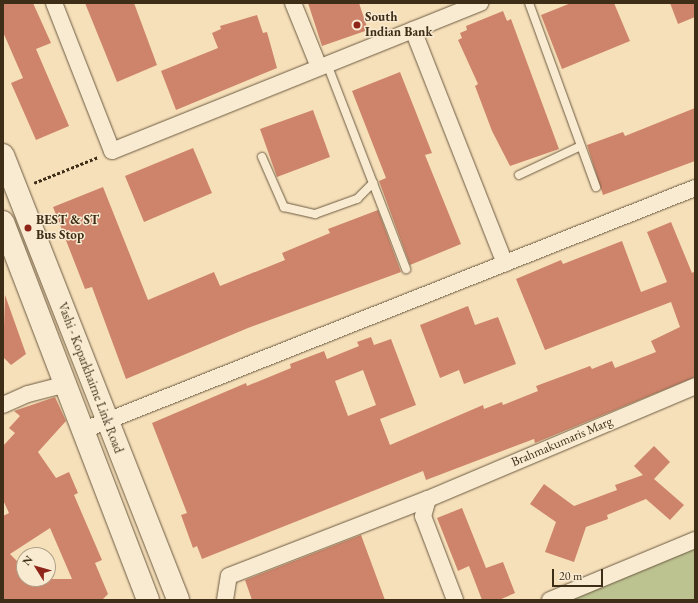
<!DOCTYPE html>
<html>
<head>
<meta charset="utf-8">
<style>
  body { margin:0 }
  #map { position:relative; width:698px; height:603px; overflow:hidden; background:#f6e0ba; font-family:"EB Garamond",serif }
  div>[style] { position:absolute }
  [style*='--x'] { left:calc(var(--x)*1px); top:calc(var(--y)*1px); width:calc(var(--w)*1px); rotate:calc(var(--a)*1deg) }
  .green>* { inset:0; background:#bcc290 }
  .building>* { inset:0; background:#ce846a }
  .path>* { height:2.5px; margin-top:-1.25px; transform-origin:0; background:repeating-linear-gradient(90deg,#3e2d17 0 3px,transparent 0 5px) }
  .roads { filter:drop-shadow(0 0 1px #6c5a40) drop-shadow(0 0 1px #6c5a40) }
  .lane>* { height:8px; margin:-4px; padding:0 4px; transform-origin:4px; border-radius:4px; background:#f9ebd2 }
  .street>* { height:16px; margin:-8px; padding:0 8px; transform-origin:8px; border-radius:8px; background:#f9ebd2 }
  .secondary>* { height:22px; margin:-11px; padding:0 11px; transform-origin:11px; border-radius:11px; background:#f9ebd2 }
  .dots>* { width:11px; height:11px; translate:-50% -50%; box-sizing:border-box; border:2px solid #f9ebd2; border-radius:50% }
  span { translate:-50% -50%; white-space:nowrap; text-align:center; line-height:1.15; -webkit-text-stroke:3px #f9ebd2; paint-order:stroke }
  .poi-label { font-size:13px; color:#3e2d17; font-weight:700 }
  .left { translate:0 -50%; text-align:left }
  .street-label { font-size:13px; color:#3e2d17 }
  .frame { position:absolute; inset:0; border:4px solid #3e2d17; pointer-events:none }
  .north { position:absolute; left:16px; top:547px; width:40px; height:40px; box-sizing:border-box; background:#f9ebd2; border:1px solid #ae9f87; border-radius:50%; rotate:307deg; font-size:11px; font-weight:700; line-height:16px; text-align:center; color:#3e2d17 }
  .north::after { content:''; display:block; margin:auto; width:14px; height:18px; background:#8f2418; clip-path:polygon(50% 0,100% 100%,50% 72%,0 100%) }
  .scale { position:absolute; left:552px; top:569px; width:51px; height:18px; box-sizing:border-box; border:2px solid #3e2d17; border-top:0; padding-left:5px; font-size:12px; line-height:14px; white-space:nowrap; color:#3e2d17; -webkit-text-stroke:3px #f9ebd2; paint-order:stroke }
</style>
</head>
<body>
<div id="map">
  <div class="green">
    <div style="clip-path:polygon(695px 540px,695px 600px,550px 600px)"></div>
  </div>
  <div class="building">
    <div style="clip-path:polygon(3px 3px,33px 3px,51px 43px,36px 49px,69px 126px,36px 140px,11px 83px,23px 78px,3px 32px)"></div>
    <div style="clip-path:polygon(85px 3px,134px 3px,157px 65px,117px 82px)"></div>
    <div style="clip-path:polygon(308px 3px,359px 3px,368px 30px,322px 46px)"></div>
    <div style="clip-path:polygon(571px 3px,614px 3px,630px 41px,562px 69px,541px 15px)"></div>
    <div style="clip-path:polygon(670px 3px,695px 3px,695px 17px,678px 24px)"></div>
    <div style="clip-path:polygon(503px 11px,507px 21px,511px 19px,559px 149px,510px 166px,492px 131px,475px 86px,478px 84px,458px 40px,462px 38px,460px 33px,467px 30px,466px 26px)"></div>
    <div style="clip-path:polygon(257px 15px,263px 33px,267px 32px,277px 68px,176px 110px,161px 71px,218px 48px,212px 33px,221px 29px,220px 26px)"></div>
    <div style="clip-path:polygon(400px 72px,432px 153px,425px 155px,461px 244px,410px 265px,379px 181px,386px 178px,352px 91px)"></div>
    <div style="clip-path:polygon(695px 108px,695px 161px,603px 195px,587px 145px,623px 132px,625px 136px)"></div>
    <div style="clip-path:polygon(313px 110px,330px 157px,277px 177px,260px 129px)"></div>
    <div style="clip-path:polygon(193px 148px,212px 193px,144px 222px,125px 176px)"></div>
    <div style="clip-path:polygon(103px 187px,148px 300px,214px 272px,220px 286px,285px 260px,282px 253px,330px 233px,328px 229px,378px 210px,401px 272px,248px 328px,126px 379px,92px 287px,85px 289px,53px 207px)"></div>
    <div style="clip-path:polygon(evenodd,671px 222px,692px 273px,695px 271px,695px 377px,535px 443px,534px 439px,426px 480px,423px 471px,202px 559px,197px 546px,193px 548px,181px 515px,187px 513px,152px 423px,246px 383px,247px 386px,291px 368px,290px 364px,324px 351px,327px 359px,359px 346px,357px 342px,371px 337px,374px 345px,391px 339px,416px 405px,380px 419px,390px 445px,483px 405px,484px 409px,502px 402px,503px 405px,538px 391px,536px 386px,590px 366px,592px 369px,612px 361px,615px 368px,656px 352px,651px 341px,680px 327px,671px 302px,545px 350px,516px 279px,561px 260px,563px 264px,622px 241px,641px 292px,667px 282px,647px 232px,671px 222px,363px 370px,376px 405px,348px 416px,335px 381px,363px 370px)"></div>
    <div style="clip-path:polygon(5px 295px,26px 354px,11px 365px,3px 357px)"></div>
    <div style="clip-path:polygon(468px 306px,475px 325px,498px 317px,516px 364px,464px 384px,459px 370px,440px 378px,420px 325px)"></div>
    <div style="clip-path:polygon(evenodd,55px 397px,66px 421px,38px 452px,56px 478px,69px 472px,78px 493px,74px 495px,102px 560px,95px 563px,108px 594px,102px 600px,3px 600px,3px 516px,9px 513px,3px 500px,3px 446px,15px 433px,9px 428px,20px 416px,14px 411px,55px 397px,50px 528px,72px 579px,24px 579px,24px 568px,10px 554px,50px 528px)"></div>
    <div style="clip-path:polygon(654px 446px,670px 462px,654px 479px,684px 505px,670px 520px,646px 499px,607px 515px,608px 519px,586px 527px,574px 562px,545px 552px,556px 522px,530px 504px,544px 484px,574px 506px,617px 490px,615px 485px,643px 475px,634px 466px)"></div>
    <div style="clip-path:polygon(462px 508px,486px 568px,503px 562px,515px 593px,499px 600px,482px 600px,469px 566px,458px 571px,437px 518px)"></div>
    <div style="clip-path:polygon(361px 535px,385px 600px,252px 600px,245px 580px)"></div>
  </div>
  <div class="path">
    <div style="--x:34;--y:183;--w:69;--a:-22.1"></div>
  </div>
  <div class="roads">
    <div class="lane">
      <div style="--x:529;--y:3;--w:196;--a:70"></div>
      <div style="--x:327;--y:64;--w:220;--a:68.9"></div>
      <div style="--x:262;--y:157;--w:55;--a:66.3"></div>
      <div style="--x:284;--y:207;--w:32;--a:13"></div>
      <div style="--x:315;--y:214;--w:45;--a:-19.7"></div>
      <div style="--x:357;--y:199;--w:23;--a:-45"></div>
      <div style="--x:519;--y:175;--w:68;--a:-25.1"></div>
    </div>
    <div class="street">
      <div style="--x:54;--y:3;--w:159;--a:68.6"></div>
      <div style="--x:112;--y:151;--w:397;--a:-21.9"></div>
      <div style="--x:293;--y:3;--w:69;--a:67.9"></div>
      <div style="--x:413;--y:30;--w:251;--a:68.5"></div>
      <div style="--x:3;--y:405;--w:27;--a:-24"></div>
      <div style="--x:28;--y:394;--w:40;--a:-14.4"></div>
      <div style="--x:84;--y:430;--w:657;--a:-21.61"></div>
      <div style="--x:428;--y:499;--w:18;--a:106"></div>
      <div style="--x:423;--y:516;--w:90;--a:69.1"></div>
      <div style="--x:225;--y:600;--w:24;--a:-81"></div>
      <div style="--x:229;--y:576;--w:213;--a:-21.2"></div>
      <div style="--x:428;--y:499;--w:290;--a:-22.9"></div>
      <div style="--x:550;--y:600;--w:157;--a:-22.5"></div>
    </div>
    <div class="secondary">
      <div style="--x:3;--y:155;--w:478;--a:68.5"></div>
      <div style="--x:3;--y:222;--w:405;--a:69"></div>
    </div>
  </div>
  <div class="dots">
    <div style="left:357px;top:25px;background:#8f2418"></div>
    <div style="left:28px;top:228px;background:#8f2418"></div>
  </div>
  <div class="poi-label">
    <span class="left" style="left:365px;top:25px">South<br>Indian Bank</span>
    <span class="left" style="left:36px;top:228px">BEST &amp; ST<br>Bus Stop</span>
  </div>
  <div class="street-label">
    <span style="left:90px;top:378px;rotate:69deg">Vashi - Koparkhairne Link Road</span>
    <span style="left:562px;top:442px;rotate:-23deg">Brahmakumaris Marg</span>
  </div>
  <div class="frame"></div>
  <div class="north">N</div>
  <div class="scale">20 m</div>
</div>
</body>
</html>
